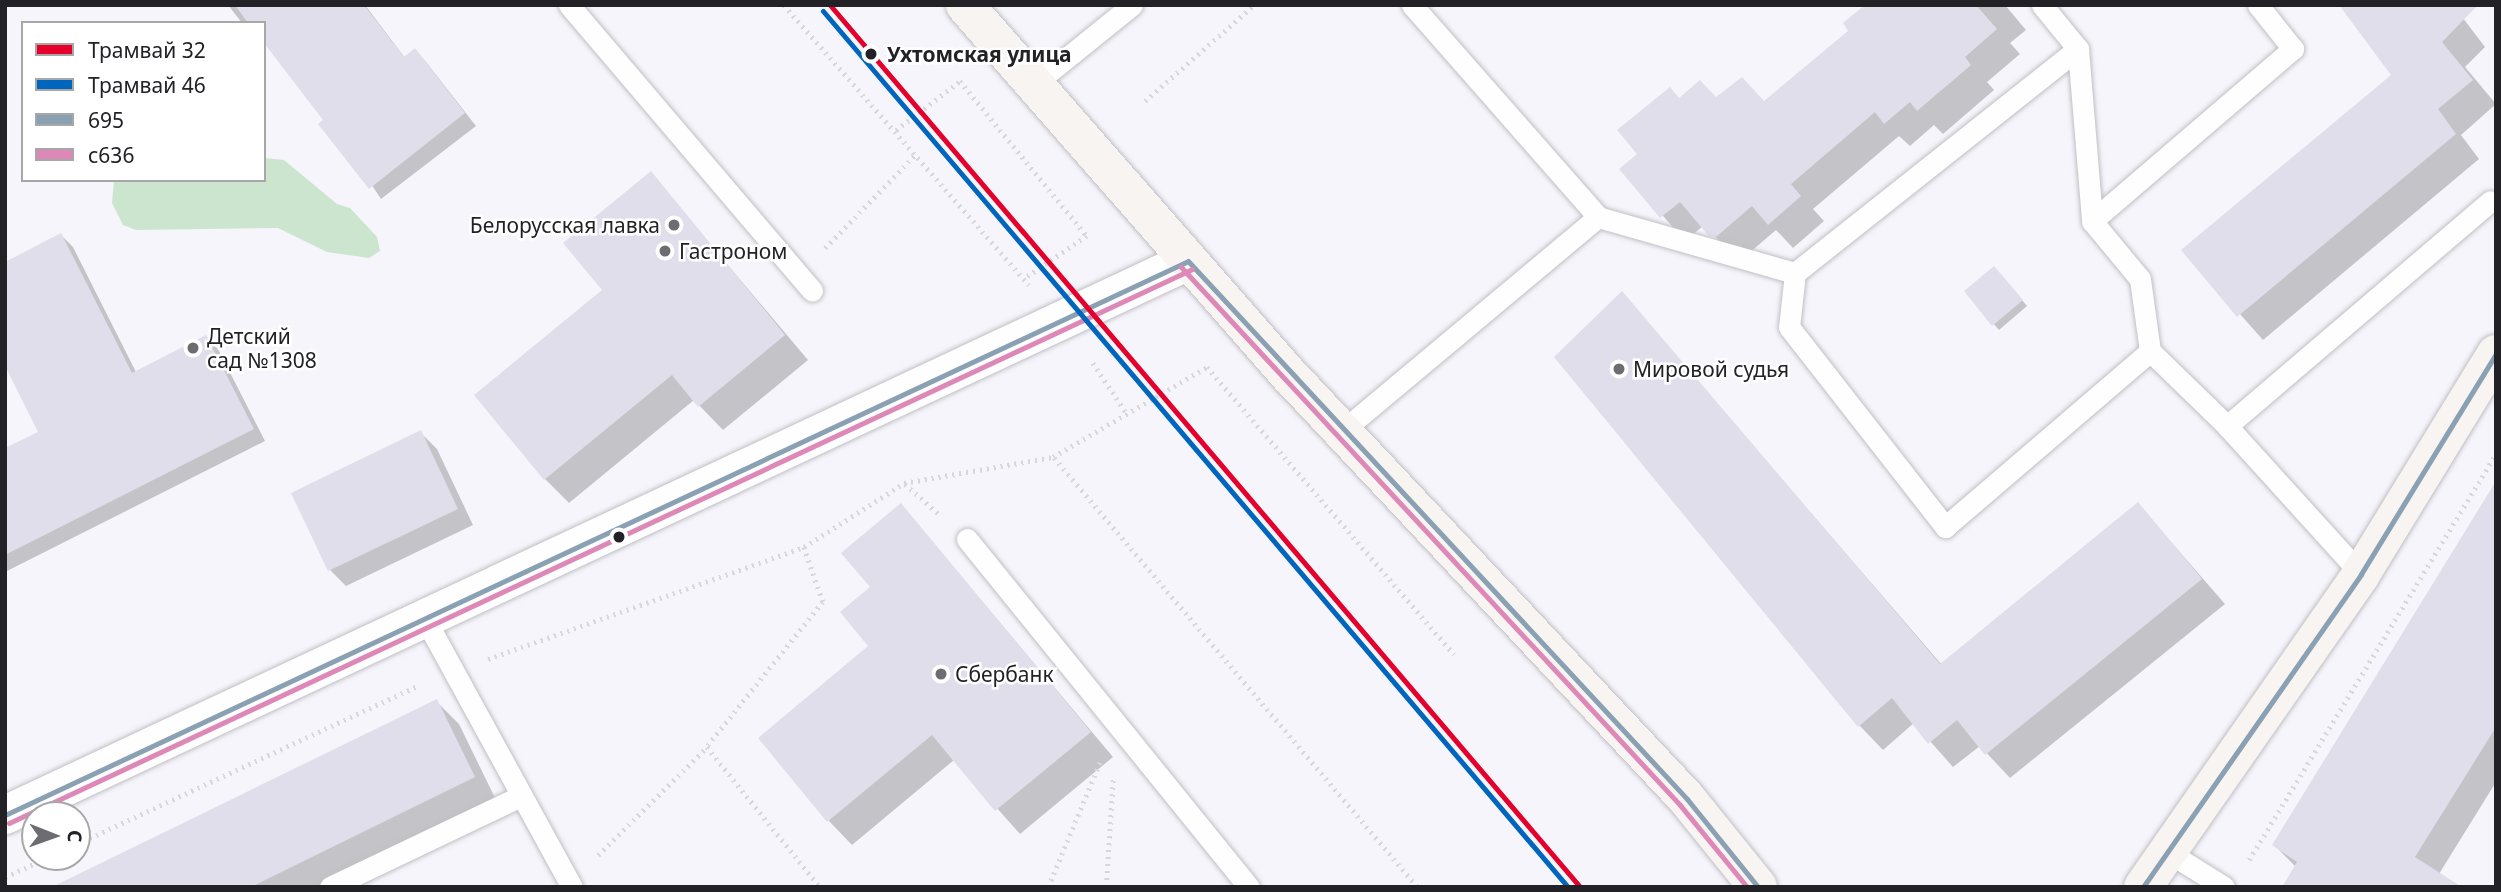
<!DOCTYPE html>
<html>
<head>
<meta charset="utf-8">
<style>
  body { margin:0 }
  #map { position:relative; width:2501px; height:892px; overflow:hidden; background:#f5f5fb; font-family:"Noto Sans",sans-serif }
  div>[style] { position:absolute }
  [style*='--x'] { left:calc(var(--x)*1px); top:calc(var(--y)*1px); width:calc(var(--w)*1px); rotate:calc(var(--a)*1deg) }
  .green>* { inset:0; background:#cce5ce }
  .shadow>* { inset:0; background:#0003 }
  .building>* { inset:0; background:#dfdeea }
  .path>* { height:4.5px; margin-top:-2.25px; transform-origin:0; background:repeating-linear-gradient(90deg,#d8d8da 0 2px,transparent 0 7px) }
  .roads { filter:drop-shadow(0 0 2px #c0bfc4) drop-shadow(0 0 2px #c0bfc4) }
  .lane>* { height:21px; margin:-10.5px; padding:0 10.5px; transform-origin:10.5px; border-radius:10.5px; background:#fefefe }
  .street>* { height:38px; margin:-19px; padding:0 19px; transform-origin:19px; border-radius:19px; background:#fefefe }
  .secondary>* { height:38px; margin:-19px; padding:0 19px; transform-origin:19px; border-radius:19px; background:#f8f4f2 }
  .bus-1>* { height:5px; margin:-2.5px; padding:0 2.5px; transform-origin:2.5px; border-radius:2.5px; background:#8aa1b3 }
  .bus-2>* { height:5px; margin:-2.5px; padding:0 2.5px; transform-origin:2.5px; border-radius:2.5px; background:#de88b8 }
  .tram-1>* { height:5px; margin:-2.5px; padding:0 2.5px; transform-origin:2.5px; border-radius:2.5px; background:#e4002b }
  .tram-2>* { height:5px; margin:-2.5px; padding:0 2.5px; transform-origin:2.5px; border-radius:2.5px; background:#0065bd }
  .dots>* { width:19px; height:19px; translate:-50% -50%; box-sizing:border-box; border:4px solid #fff; border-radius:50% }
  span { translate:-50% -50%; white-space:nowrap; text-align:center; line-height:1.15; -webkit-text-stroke:5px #fff; paint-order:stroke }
  .stop-label { font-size:21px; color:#222226; font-weight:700 }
  .left { translate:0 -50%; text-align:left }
  .poi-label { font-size:21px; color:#222226 }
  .right { translate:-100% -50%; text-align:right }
  .frame { position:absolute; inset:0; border:7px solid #222226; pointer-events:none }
  .legend { position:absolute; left:21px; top:21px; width:245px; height:161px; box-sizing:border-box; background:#fff; border:2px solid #a7a7a8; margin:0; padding:9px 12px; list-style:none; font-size:21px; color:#222226 }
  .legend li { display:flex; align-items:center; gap:14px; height:35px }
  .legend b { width:35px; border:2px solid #a7a7a8 }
  .north { position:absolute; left:21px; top:801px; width:70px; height:70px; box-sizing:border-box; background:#fff; border:2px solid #a7a7a8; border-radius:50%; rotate:91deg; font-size:19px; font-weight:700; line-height:28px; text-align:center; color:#222226 }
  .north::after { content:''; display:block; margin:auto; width:24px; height:32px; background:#6c6c71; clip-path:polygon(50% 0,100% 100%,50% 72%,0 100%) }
</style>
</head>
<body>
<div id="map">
  <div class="green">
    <div style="clip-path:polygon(264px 158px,284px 160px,337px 204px,350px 208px,377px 237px,380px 251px,369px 258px,327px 252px,278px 228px,136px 230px,123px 225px,112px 203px,114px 180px,264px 180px)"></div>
  </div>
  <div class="shadow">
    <div style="clip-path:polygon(228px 5px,365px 5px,405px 58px,415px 50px,426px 62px,476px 126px,381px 199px,264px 23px,242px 23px)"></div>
    <div style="clip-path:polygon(1868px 5px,2005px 5px,2026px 30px,2010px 43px,2020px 54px,1987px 82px,1994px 90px,1943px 134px,1934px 125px,1910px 146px,1899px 136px,1813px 209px,1824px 221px,1793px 248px,1776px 230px,1741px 260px,1703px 226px,1685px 241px,1622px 169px,1639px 154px,1679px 100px,1765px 102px,1851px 32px)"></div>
    <div style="clip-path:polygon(2453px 5px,2485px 47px,2465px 67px,2496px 104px,2461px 135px,2479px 159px,2263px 340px,2183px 250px,2393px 75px)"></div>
    <div style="clip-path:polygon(650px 173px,808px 360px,723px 430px,694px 400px,569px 503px,545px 479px)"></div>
    <div style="clip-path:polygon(61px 235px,73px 247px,136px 372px,206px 337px,218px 349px,265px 441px,5px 572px,5px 450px,40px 432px)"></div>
    <div style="clip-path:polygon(2000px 274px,2027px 306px,1999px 330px,1966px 292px)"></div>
    <div style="clip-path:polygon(1622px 294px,1942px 665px,2138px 504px,2225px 604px,2010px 778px,1980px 746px,1953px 767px,1914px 723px,1883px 750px,1859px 725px)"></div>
    <div style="clip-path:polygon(421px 433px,437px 449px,473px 525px,346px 586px,330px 570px,293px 493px)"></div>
    <div style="clip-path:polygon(2496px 485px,2496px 782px,2439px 874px,2296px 867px,2274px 845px)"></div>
    <div style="clip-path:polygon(901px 505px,1113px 757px,1020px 834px,954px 760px,852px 845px,829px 821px,871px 647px,872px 588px)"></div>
    <div style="clip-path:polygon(437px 702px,459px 724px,496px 800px,319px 887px,82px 887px)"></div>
  </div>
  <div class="building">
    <div style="clip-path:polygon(235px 5px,364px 5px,404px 57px,415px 48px,465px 113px,369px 189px,318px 124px,323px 120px,264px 43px,264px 23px,248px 23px)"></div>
    <div style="clip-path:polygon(1865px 5px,1976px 5px,1997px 29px,1965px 57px,1971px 65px,1917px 111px,1910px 102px,1884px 124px,1875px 112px,1791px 184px,1801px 196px,1768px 225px,1752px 206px,1716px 237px,1708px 235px,1680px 202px,1660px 218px,1619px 169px,1637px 154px,1617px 130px,1670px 87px,1679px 98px,1700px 80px,1716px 97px,1742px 77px,1764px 101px,1848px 31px,1843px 23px)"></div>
    <div style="clip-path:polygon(2339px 5px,2478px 5px,2442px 42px,2473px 80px,2438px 109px,2456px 134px,2237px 317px,2181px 250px,2391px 75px)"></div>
    <div style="clip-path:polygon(651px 171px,785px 335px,698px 407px,672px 375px,544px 480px,474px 395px,602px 290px,563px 243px)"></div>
    <div style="clip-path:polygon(61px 233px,132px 373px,206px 335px,254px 429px,5px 555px,5px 448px,38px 432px,5px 366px,5px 262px)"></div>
    <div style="clip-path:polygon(1994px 266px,2023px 300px,1992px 326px,1964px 291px)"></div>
    <div style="clip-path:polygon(1622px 291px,1940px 664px,2138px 502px,2202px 579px,1985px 755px,1957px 720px,1928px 744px,1892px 698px,1858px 727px,1554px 357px)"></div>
    <div style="clip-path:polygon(421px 430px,458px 509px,328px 571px,291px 493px)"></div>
    <div style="clip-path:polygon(2496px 481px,2496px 727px,2415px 857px,2462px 887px,2282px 887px,2297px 862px,2272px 845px)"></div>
    <div style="clip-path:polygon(901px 503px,1091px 732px,995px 811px,932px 735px,827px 822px,758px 738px,868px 646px,840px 612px,870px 587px,841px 553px)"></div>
    <div style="clip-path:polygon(437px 699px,475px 777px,251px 887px,52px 887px)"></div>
  </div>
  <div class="path">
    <div style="--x:784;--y:5;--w:372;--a:48.8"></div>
    <div style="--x:1145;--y:101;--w:145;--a:-41.4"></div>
    <div style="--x:896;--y:130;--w:81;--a:-37.4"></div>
    <div style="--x:960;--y:81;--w:200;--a:50.7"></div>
    <div style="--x:1087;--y:236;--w:76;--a:145.7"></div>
    <div style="--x:825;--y:248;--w:132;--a:-45.9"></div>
    <div style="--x:1093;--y:363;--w:61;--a:56.3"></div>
    <div style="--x:905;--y:484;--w:47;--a:41.5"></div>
    <div style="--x:804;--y:547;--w:58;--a:70.9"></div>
    <div style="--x:823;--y:602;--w:186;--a:128.7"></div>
    <div style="--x:707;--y:747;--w:180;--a:51.1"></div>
    <div style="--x:488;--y:659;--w:335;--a:-19.5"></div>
    <div style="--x:804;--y:547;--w:119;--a:-32.6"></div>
    <div style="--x:904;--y:483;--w:151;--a:-9.9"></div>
    <div style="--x:77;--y:844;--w:376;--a:-24.9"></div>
    <div style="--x:598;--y:855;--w:153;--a:-44.7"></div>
    <div style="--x:2249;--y:860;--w:475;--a:-58.7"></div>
    <div style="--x:5;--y:877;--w:48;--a:-24.4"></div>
    <div style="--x:1048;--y:887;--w:135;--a:-67.4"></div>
    <div style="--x:1106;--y:887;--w:108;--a:-86.3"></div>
    <div style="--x:1417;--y:887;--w:563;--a:-130.25"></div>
    <div style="--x:1053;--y:457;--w:178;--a:-30.3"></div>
    <div style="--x:1207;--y:367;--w:379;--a:49.3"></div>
  </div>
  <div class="roads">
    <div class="lane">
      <div style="--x:569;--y:5;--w:375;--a:49.6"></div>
      <div style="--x:1412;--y:5;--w:282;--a:48.7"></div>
      <div style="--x:1598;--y:217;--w:205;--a:15.9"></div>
      <div style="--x:1795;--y:273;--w:54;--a:96.3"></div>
      <div style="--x:1789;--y:327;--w:254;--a:52"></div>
      <div style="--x:1945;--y:527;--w:270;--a:-40.6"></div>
      <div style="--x:2150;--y:351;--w:107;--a:44.2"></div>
      <div style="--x:2227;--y:426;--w:200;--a:47.8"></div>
      <div style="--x:2042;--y:5;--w:57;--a:50.7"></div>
      <div style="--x:1033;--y:85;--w:127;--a:-38.9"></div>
      <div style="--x:2092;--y:221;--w:265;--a:-40.6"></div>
      <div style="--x:2293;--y:49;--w:56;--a:-128.5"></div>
      <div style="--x:1795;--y:273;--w:361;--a:-38.4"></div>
      <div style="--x:2078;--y:49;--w:173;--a:85.3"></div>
      <div style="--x:2092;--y:221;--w:75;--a:50.4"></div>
      <div style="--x:2140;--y:279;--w:73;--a:82.1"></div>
      <div style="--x:2227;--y:426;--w:346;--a:-40.5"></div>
      <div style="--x:1342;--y:431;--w:334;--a:-39.9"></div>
      <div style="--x:967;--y:539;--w:448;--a:51"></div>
      <div style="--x:424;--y:617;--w:308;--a:61.3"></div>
      <div style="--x:2168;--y:852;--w:66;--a:32"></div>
      <div style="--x:330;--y:887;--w:212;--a:-25.5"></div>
    </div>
    <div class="street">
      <div style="--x:5;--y:815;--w:1306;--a:-25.09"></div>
    </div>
    <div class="secondary">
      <div style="--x:965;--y:5;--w:496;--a:48.8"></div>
      <div style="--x:1292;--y:378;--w:577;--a:46.82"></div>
      <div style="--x:1687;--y:799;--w:113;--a:51.1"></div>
      <div style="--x:2143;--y:887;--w:381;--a:-55.1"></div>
      <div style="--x:2361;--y:574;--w:258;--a:-58.5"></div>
    </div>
  </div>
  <div class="bus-1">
    <div style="--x:1188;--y:261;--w:734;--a:47.15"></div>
    <div style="--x:1687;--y:799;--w:113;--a:51.1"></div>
    <div style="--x:5;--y:815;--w:1306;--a:-25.09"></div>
    <div style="--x:2143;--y:887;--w:381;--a:-55.1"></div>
    <div style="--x:2361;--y:574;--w:258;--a:-58.5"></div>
  </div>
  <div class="bus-2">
    <div style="--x:1181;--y:267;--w:734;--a:47.15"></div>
    <div style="--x:1680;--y:805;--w:106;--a:50.7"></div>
    <div style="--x:9;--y:823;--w:1306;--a:-25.09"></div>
  </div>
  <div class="tram-1">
    <div style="--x:830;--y:5;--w:1158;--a:49.62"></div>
  </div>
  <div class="tram-2">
    <div style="--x:823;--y:11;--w:1150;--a:49.62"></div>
  </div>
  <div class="dots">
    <div style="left:871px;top:54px;background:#222226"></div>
    <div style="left:674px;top:225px;background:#6c6c71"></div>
    <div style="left:665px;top:251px;background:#6c6c71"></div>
    <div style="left:193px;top:348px;background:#6c6c71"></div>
    <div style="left:1619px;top:369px;background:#6c6c71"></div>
    <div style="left:619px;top:537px;background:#222226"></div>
    <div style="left:941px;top:674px;background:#6c6c71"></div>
  </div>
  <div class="stop-label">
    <span class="left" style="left:887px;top:54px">Ухтомская улица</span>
  </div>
  <div class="poi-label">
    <span class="right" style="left:660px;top:225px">Белорусская лавка</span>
    <span class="left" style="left:679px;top:251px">Гастроном</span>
    <span class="left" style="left:207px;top:348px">Детский<br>сад №1308</span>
    <span class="left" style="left:1633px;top:369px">Мировой судья</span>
    <span class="left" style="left:955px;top:674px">Сбербанк</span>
  </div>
  <div class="frame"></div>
  <ul class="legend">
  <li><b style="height:9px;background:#e4002b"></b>Трамвай 32</li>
  <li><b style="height:9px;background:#0065bd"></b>Трамвай 46</li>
  <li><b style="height:9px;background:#8aa1b3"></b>695</li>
  <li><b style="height:9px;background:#de88b8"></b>с636</li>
  </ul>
  <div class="north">С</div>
</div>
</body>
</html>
